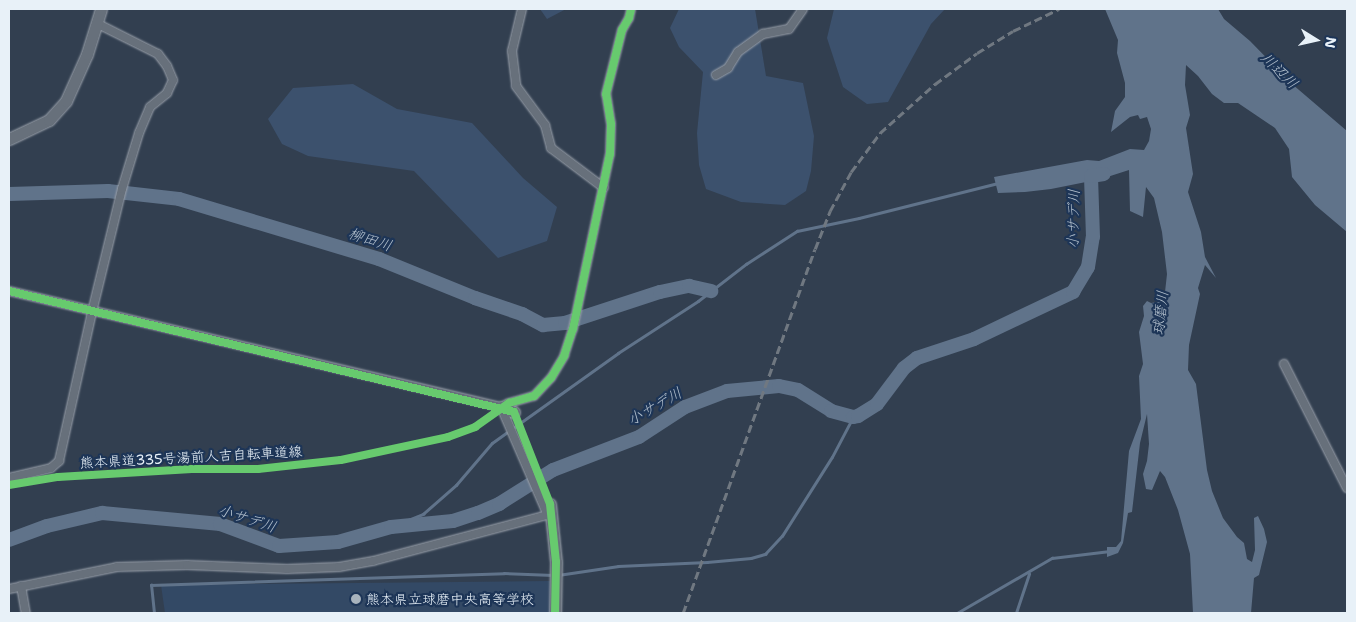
<!DOCTYPE html>
<html>
<head>
<meta charset="utf-8">
<style>
  body { margin:0 }
  #map { position:relative; width:1356px; height:622px; overflow:hidden; background:#323f50; font-family:"Shantell Sans","Klee One",sans-serif }
  div>[style] { position:absolute }
  [style*='--x'] { left:calc(var(--x)*1px); top:calc(var(--y)*1px); width:calc(var(--w)*1px); rotate:calc(var(--a)*1deg) }
  .built>* { inset:0; background:#334965 }
  .green>* { inset:0; background:#3c516d }
  .water>* { inset:0; background:#60738a }
  .stream>* { height:2.5px; margin:-1.25px; padding:0 1.25px; transform-origin:1.25px; border-radius:1.25px; background:#60738a }
  .river>* { height:14px; margin:-7px; padding:0 7px; transform-origin:7px; border-radius:7px; background:#60738a }
  .roads { filter:drop-shadow(0 0 1px #99a0aa) drop-shadow(0 0 1px #99a0aa) }
  .street>* { height:8px; margin:-4px; padding:0 4px; transform-origin:4px; border-radius:4px; background:#67707b }
  .secondary>* { height:11px; margin:-5.5px; padding:0 5.5px; transform-origin:5.5px; border-radius:5.5px; background:#67707b }
  .rail>* { height:2.5px; margin-top:-1.25px; transform-origin:0; background:repeating-linear-gradient(90deg,#707881 0 8px,transparent 0 12px) }
  .cycleway>* { height:8px; margin:-4px; padding:0 4px; transform-origin:4px; border-radius:4px; background:#67ca6e }
  .dots>* { width:14px; height:14px; translate:-50% -50%; box-sizing:border-box; border:2px solid #1d3557; border-radius:50% }
  span { translate:-50% -50%; white-space:nowrap; text-align:center; line-height:1.15; -webkit-text-stroke:4.5px #1d3557; paint-order:stroke }
  .street-label { font-size:14px; color:#e8f1f8 }
  .poi-label { font-size:14px; color:#e8f1f8 }
  .left { translate:0 -50%; text-align:left }
  .water-label { font-size:15px; color:#b4c1ce; font-style:italic }
  .frame { position:absolute; inset:0; border:10px solid #e8f1f8; pointer-events:none }
  .north { position:absolute; left:1291px; top:15px; width:50px; height:50px; -webkit-text-stroke:4px #1d3557; paint-order:stroke; rotate:100deg; font-size:14px; font-weight:700; line-height:20px; text-align:center; color:#e8f1f8 }
  .north::after { content:''; display:block; margin:auto; width:18px; height:22px; background:#e8f1f8; clip-path:polygon(50% 0,100% 100%,50% 72%,0 100%) }
</style>
</head>
<body>
<div id="map">
  <div class="built">
    <div style="clip-path:polygon(550px 581px,550px 613px,165px 613px,161px 585px)"></div>
  </div>
  <div class="green">
    <div style="clip-path:polygon(540px 9px,566px 9px,547px 19px)"></div>
    <div style="clip-path:polygon(679px 9px,755px 9px,766px 76px,803px 83px,814px 136px,811px 171px,806px 191px,785px 205px,741px 202px,706px 189px,699px 165px,697px 133px,703px 72px,679px 47px,670px 28px)"></div>
    <div style="clip-path:polygon(834px 9px,945px 9px,931px 24px,888px 102px,867px 104px,843px 87px,827px 38px)"></div>
    <div style="clip-path:polygon(353px 84px,397px 109px,472px 123px,523px 178px,557px 207px,547px 241px,498px 258px,414px 171px,308px 156px,282px 144px,268px 119px,293px 88px)"></div>
  </div>
  <div class="water">
    <div style="clip-path:polygon(1105px 9px,1218px 9px,1224px 19px,1250px 41px,1292px 84px,1347px 131px,1347px 232px,1315px 205px,1292px 177px,1289px 149px,1275px 128px,1238px 103px,1224px 103px,1212px 94px,1198px 76px,1186px 65px,1185px 85px,1190px 115px,1186px 128px,1193px 174px,1188px 192px,1201px 232px,1205px 257px,1216px 278px,1205px 265px,1198px 288px,1200px 294px,1189px 345px,1188px 370px,1196px 384px,1207px 470px,1212px 491px,1223px 518px,1237px 537px,1244px 543px,1247px 559px,1252px 562px,1255px 550px,1254px 518px,1258px 516px,1264px 529px,1267px 542px,1259px 575px,1254px 578px,1251px 613px,1193px 613px,1190px 554px,1178px 510px,1165px 477px,1160px 471px,1152px 490px,1146px 489px,1143px 474px,1147px 461px,1149px 444px,1147px 414px,1140px 443px,1132px 512px,1128px 513px,1123px 543px,1118px 553px,1107px 557px,1107px 547px,1116px 547px,1121px 541px,1129px 451px,1141px 419px,1139px 376px,1143px 364px,1139px 332px,1144px 316px,1143px 306px,1147px 301px,1151px 303px,1158px 302px,1165px 292px,1167px 274px,1162px 232px,1154px 198px,1146px 187px,1143px 217px,1130px 211px,1129px 170px,1101px 179px,1051px 189px,1025px 192px,998px 193px,994px 177px,1087px 160px,1099px 161px,1130px 149px,1144px 150px,1149px 141px,1151px 129px,1147px 117px,1140px 119px,1138px 115px,1130px 117px,1111px 132px,1115px 111px,1125px 97px,1125px 83px,1117px 53px,1118px 40px)"></div>
  </div>
  <div class="stream">
    <div style="--x:391;--y:527;--w:35;--a:-22"></div>
    <div style="--x:423;--y:514;--w:44;--a:-41.3"></div>
    <div style="--x:456;--y:485;--w:55;--a:-49.4"></div>
    <div style="--x:492;--y:443;--w:155;--a:-35.5"></div>
    <div style="--x:618;--y:353;--w:95;--a:-33"></div>
    <div style="--x:698;--y:301;--w:61;--a:-37.6"></div>
    <div style="--x:746;--y:264;--w:61;--a:-32.9"></div>
    <div style="--x:797;--y:231;--w:63;--a:-11.8"></div>
    <div style="--x:859;--y:218;--w:143;--a:-14.1"></div>
    <div style="--x:558;--y:575;--w:61;--a:-8.5"></div>
    <div style="--x:618;--y:566;--w:89;--a:-2.6"></div>
    <div style="--x:707;--y:562;--w:44;--a:-5.2"></div>
    <div style="--x:751;--y:558;--w:15;--a:-16"></div>
    <div style="--x:765;--y:554;--w:25;--a:-47"></div>
    <div style="--x:782;--y:536;--w:93;--a:-57.7"></div>
    <div style="--x:832;--y:457;--w:45;--a:-62.3"></div>
    <div style="--x:154;--y:613;--w:28;--a:-96"></div>
    <div style="--x:151;--y:585;--w:353;--a:-1.9"></div>
    <div style="--x:504;--y:573;--w:49;--a:2.3"></div>
    <div style="--x:957;--y:613;--w:110;--a:-30.1"></div>
    <div style="--x:1052;--y:558;--w:58;--a:-6.9"></div>
    <div style="--x:1016;--y:613;--w:41;--a:-71.6"></div>
  </div>
  <div class="river">
    <div style="--x:9;--y:194;--w:99;--a:-1.7"></div>
    <div style="--x:108;--y:191;--w:71;--a:6.4"></div>
    <div style="--x:179;--y:199;--w:209;--a:16.7"></div>
    <div style="--x:379;--y:259;--w:104;--a:22.1"></div>
    <div style="--x:475;--y:298;--w:50;--a:18.8"></div>
    <div style="--x:522;--y:314;--w:24;--a:28"></div>
    <div style="--x:543;--y:325;--w:22;--a:-5"></div>
    <div style="--x:565;--y:323;--w:100;--a:-18.1"></div>
    <div style="--x:660;--y:292;--w:30;--a:-12"></div>
    <div style="--x:689;--y:286;--w:23;--a:13"></div>
    <div style="--x:9;--y:540;--w:40;--a:-20.2"></div>
    <div style="--x:47;--y:526;--w:57;--a:-13.3"></div>
    <div style="--x:102;--y:513;--w:119;--a:5.3"></div>
    <div style="--x:220;--y:524;--w:63;--a:20.4"></div>
    <div style="--x:279;--y:546;--w:59;--a:-3.9"></div>
    <div style="--x:338;--y:542;--w:55;--a:-15.8"></div>
    <div style="--x:391;--y:527;--w:62;--a:-5.5"></div>
    <div style="--x:453;--y:521;--w:26;--a:-18"></div>
    <div style="--x:478;--y:513;--w:23;--a:-23"></div>
    <div style="--x:499;--y:504;--w:64;--a:-32.2"></div>
    <div style="--x:553;--y:470;--w:92;--a:-21"></div>
    <div style="--x:639;--y:437;--w:55;--a:-33.1"></div>
    <div style="--x:685;--y:407;--w:45;--a:-20.9"></div>
    <div style="--x:727;--y:391;--w:52;--a:-5.5"></div>
    <div style="--x:779;--y:386;--w:19;--a:12"></div>
    <div style="--x:798;--y:390;--w:39;--a:32"></div>
    <div style="--x:831;--y:411;--w:23;--a:15"></div>
    <div style="--x:853;--y:417;--w:5;--a:-11"></div>
    <div style="--x:858;--y:416;--w:22;--a:-32"></div>
    <div style="--x:877;--y:404;--w:45;--a:-53.1"></div>
    <div style="--x:904;--y:368;--w:16;--a:-38"></div>
    <div style="--x:917;--y:358;--w:60;--a:-18.4"></div>
    <div style="--x:974;--y:339;--w:110;--a:-25.4"></div>
    <div style="--x:1073;--y:292;--w:29;--a:-59"></div>
    <div style="--x:1088;--y:267;--w:30;--a:-81"></div>
    <div style="--x:1093;--y:237;--w:61;--a:-91.9"></div>
    <div style="--x:1091;--y:176;--w:13;--a:-9"></div>
  </div>
  <div class="roads">
    <div class="street">
      <div style="--x:522;--y:9;--w:43;--a:103.4"></div>
      <div style="--x:512;--y:51;--w:35;--a:83"></div>
      <div style="--x:516;--y:86;--w:49;--a:53.4"></div>
      <div style="--x:545;--y:125;--w:24;--a:75"></div>
      <div style="--x:551;--y:148;--w:66;--a:37"></div>
      <div style="--x:716;--y:75;--w:14;--a:-30"></div>
      <div style="--x:728;--y:68;--w:19;--a:-58"></div>
      <div style="--x:738;--y:52;--w:31;--a:-36"></div>
      <div style="--x:763;--y:34;--w:26;--a:-11"></div>
      <div style="--x:789;--y:29;--w:24;--a:-55"></div>
      <div style="--x:9;--y:291;--w:505;--a:13.27"></div>
      <div style="--x:501;--y:407;--w:9;--a:-27"></div>
      <div style="--x:509;--y:403;--w:26;--a:-16"></div>
      <div style="--x:534;--y:396;--w:25;--a:-47"></div>
      <div style="--x:551;--y:378;--w:26;--a:-59"></div>
      <div style="--x:564;--y:356;--w:28;--a:-72"></div>
      <div style="--x:573;--y:329;--w:179;--a:-78.1"></div>
      <div style="--x:610;--y:154;--w:30;--a:-88"></div>
      <div style="--x:611;--y:124;--w:30;--a:-99"></div>
      <div style="--x:606;--y:94;--w:66;--a:-76"></div>
      <div style="--x:622;--y:30;--w:14;--a:-60"></div>
      <div style="--x:629;--y:18;--w:9;--a:-77"></div>
      <div style="--x:1284;--y:364;--w:139;--a:63.1"></div>
      <div style="--x:501;--y:407;--w:113;--a:66.6"></div>
      <div style="--x:546;--y:511;--w:6;--a:31"></div>
      <div style="--x:9;--y:478;--w:43;--a:-13.4"></div>
      <div style="--x:51;--y:468;--w:11;--a:-41"></div>
      <div style="--x:59;--y:461;--w:153;--a:-77.5"></div>
      <div style="--x:92;--y:312;--w:127;--a:-76.3"></div>
      <div style="--x:122;--y:189;--w:59;--a:-73.1"></div>
      <div style="--x:139;--y:133;--w:28;--a:-67"></div>
      <div style="--x:150;--y:107;--w:22;--a:-39"></div>
      <div style="--x:167;--y:93;--w:14;--a:-65"></div>
      <div style="--x:173;--y:80;--w:15;--a:-113"></div>
      <div style="--x:167;--y:66;--w:15;--a:-127"></div>
      <div style="--x:158;--y:54;--w:69;--a:-153.4"></div>
      <div style="--x:21;--y:586;--w:27;--a:80"></div>
      <div style="--x:9;--y:589;--w:110;--a:-11.5"></div>
      <div style="--x:117;--y:567;--w:70;--a:-1.6"></div>
      <div style="--x:187;--y:565;--w:100;--a:2.3"></div>
      <div style="--x:287;--y:569;--w:52;--a:-2.2"></div>
      <div style="--x:339;--y:567;--w:35;--a:-10"></div>
      <div style="--x:373;--y:561;--w:184;--a:-14.8"></div>
    </div>
    <div class="secondary">
      <div style="--x:9;--y:139;--w:44;--a:-25.4"></div>
      <div style="--x:49;--y:120;--w:25;--a:-48"></div>
      <div style="--x:66;--y:101;--w:51;--a:-65.9"></div>
      <div style="--x:87;--y:54;--w:47;--a:-72.7"></div>
      <div style="--x:501;--y:407;--w:14;--a:21"></div>
      <div style="--x:550;--y:504;--w:58;--a:84.1"></div>
      <div style="--x:556;--y:562;--w:51;--a:91.1"></div>
    </div>
  </div>
  <div class="rail">
    <div style="--x:683;--y:613;--w:387;--a:-70.1"></div>
    <div style="--x:815;--y:249;--w:41;--a:-68.5"></div>
    <div style="--x:830;--y:211;--w:44;--a:-61.7"></div>
    <div style="--x:851;--y:172;--w:49;--a:-53.4"></div>
    <div style="--x:880;--y:133;--w:74;--a:-41.7"></div>
    <div style="--x:935;--y:84;--w:52;--a:-36.4"></div>
    <div style="--x:977;--y:53;--w:42;--a:-31.4"></div>
    <div style="--x:1013;--y:31;--w:51;--a:-25.6"></div>
  </div>
  <div class="cycleway">
    <div style="--x:9;--y:291;--w:519;--a:13.47"></div>
    <div style="--x:514;--y:412;--w:99;--a:68.6"></div>
    <div style="--x:550;--y:504;--w:58;--a:84.1"></div>
    <div style="--x:556;--y:562;--w:51;--a:91.1"></div>
    <div style="--x:9;--y:485;--w:50;--a:-9.3"></div>
    <div style="--x:58;--y:477;--w:134;--a:-3.4"></div>
    <div style="--x:192;--y:469;--w:66;--a:0"></div>
    <div style="--x:258;--y:469;--w:83;--a:-6.2"></div>
    <div style="--x:341;--y:460;--w:109;--a:-12.1"></div>
    <div style="--x:448;--y:437;--w:29;--a:-20"></div>
    <div style="--x:475;--y:427;--w:42;--a:-35.2"></div>
    <div style="--x:509;--y:403;--w:26;--a:-16"></div>
    <div style="--x:534;--y:396;--w:25;--a:-47"></div>
    <div style="--x:551;--y:378;--w:26;--a:-59"></div>
    <div style="--x:564;--y:356;--w:28;--a:-72"></div>
    <div style="--x:573;--y:329;--w:179;--a:-78.1"></div>
    <div style="--x:610;--y:154;--w:30;--a:-88"></div>
    <div style="--x:611;--y:124;--w:30;--a:-99"></div>
    <div style="--x:606;--y:94;--w:66;--a:-76"></div>
    <div style="--x:622;--y:30;--w:14;--a:-60"></div>
    <div style="--x:629;--y:18;--w:9;--a:-77"></div>
  </div>
  <div class="dots">
    <div style="left:356px;top:599px;background:#a8b3bd"></div>
  </div>
  <div class="street-label">
    <span style="left:191px;top:457px;rotate:-3deg">熊本県道335号湯前人吉自転車道線</span>
  </div>
  <div class="poi-label">
    <span class="left" style="left:366px;top:599px">熊本県立球磨中央高等学校</span>
  </div>
  <div class="water-label">
    <span style="left:1279px;top:71px;rotate:44deg">川辺川</span>
    <span style="left:1074px;top:219px;rotate:-89deg">小サデ川</span>
    <span style="left:370px;top:240px;rotate:18deg">柳田川</span>
    <span style="left:1161px;top:313px;rotate:-84deg">球磨川</span>
    <span style="left:655px;top:407px;rotate:-30deg">小サデ川</span>
    <span style="left:247px;top:519px;rotate:18deg">小サデ川</span>
  </div>
  <div class="frame"></div>
  <div class="north">N</div>
</div>
</body>
</html>
